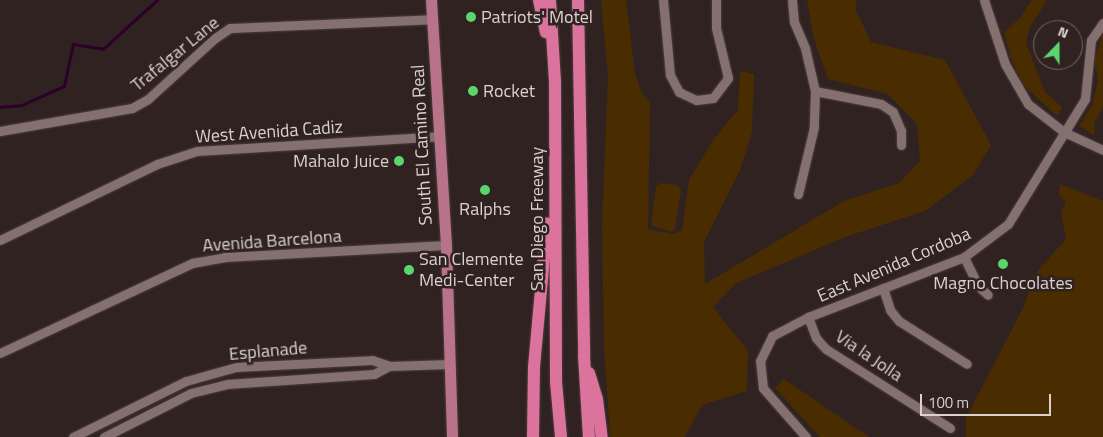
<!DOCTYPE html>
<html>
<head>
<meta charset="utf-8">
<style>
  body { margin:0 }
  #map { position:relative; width:1103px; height:437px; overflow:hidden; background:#302221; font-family:"Titillium Web",sans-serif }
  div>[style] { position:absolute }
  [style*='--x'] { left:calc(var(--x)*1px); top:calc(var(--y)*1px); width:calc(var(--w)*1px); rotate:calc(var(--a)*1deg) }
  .green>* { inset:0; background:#492c00 }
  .stream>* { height:2.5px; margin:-1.25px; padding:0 1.25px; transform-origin:1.25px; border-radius:1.25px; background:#2c0029 }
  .roads { filter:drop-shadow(0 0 1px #4b3e3e) drop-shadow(0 0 1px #4b3e3e) }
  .minor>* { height:9px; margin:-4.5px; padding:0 4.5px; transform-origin:4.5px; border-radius:4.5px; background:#83706f }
  .major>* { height:11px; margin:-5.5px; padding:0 5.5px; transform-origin:5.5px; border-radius:5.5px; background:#b8728a }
  .highway>* { height:12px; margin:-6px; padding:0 6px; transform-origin:6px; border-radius:6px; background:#db739c }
  .dots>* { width:14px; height:14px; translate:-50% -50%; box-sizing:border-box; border:2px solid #302221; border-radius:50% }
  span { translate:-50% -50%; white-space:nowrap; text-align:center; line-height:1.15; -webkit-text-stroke:5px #302221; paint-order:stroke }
  .poi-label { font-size:18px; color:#dbd1d0 }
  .left { translate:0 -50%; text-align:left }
  .right { translate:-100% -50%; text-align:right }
  .street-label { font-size:18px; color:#dbd1d0 }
  .north { position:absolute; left:1033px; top:20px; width:50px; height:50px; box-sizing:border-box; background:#302221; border:1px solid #746867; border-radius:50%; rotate:22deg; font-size:14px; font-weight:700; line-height:20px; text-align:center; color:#dbd1d0 }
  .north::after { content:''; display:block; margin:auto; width:18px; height:22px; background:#5bd56e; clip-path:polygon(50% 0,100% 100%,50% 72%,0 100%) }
  .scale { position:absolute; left:920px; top:394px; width:131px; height:22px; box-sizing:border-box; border:2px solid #dbd1d0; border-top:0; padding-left:6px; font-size:15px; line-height:18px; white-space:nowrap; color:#dbd1d0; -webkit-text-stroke:4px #302221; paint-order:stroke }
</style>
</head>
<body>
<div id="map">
  <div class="green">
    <div style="clip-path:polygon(601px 0,626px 0,635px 74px,642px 93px,650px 103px,648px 229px,673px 234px,682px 230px,689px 180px,713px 140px,738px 110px,740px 71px,754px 74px,752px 132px,740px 170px,704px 242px,705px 284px,844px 201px,899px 183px,920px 161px,917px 124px,888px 94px,828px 79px,814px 39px,807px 0,857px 0,855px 8px,871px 42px,945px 60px,991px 145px,973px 175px,925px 211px,848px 236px,736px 283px,713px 307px,748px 351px,747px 391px,702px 405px,685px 437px,610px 437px,604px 347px,602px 225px,608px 76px)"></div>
    <div style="clip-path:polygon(1032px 0,1047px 0,1030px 27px,1026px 43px,1045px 92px,1062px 107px,1057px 116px,1024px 86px,1012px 61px,1004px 32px,1019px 19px)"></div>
    <div style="clip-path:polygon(1103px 33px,1103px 107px,1095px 122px,1094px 135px,1079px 126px,1092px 106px,1098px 81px,1095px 60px)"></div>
    <div style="clip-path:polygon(661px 183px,677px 185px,681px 190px,675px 229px,670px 232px,651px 225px,656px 186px)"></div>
    <div style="clip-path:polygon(1060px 184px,1103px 201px,1103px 437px,966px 437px,966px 418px,1023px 308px,1035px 274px,1066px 239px,1061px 212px,1066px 202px,1059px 195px)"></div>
    <div style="clip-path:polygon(784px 379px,869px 437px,820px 437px,775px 388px)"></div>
  </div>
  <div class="stream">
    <div style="--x:0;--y:107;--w:22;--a:-5"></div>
    <div style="--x:22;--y:105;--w:46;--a:-24.3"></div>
    <div style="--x:64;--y:86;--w:43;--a:-77.9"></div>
    <div style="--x:73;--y:44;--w:30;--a:9"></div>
    <div style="--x:103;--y:49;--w:73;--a:-42.2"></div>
  </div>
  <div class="roads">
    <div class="minor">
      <div style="--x:663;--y:0;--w:75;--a:84.7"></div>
      <div style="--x:670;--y:75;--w:19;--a:62"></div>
      <div style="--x:679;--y:92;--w:19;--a:25"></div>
      <div style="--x:696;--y:100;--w:17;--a:-7"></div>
      <div style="--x:713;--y:98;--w:25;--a:-53"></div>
      <div style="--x:728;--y:78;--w:51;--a:-103.5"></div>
      <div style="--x:716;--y:28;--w:28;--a:-90"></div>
      <div style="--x:792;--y:0;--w:22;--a:85"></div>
      <div style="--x:794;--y:22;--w:28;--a:67"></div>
      <div style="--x:805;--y:48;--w:44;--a:76.9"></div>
      <div style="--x:815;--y:91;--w:36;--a:92"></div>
      <div style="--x:814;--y:127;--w:69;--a:103.4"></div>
      <div style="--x:984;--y:0;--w:67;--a:71.8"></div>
      <div style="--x:1005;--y:64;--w:46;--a:60.1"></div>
      <div style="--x:1028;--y:104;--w:46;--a:37.9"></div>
      <div style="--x:1064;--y:132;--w:43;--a:24.8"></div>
      <div style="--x:815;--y:91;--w:67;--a:11.1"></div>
      <div style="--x:881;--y:104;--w:14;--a:34"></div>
      <div style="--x:893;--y:112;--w:21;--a:67"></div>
      <div style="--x:901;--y:131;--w:14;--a:90"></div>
      <div style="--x:0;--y:131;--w:134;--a:-9.9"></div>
      <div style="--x:132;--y:108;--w:18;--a:-29"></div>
      <div style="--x:148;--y:99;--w:91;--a:-42.3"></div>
      <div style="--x:215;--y:38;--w:18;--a:-34"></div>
      <div style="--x:230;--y:28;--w:203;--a:-2.5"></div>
      <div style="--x:0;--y:240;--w:174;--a:-25.8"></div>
      <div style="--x:157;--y:164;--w:42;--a:-18"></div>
      <div style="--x:197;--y:151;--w:242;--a:-3.5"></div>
      <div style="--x:964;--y:257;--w:32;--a:64"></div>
      <div style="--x:978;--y:286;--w:13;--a:42"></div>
      <div style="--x:883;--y:288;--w:23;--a:72"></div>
      <div style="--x:890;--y:310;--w:14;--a:51"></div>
      <div style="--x:899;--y:321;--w:80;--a:32.3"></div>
      <div style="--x:808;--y:317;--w:22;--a:69"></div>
      <div style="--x:816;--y:338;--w:15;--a:48"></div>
      <div style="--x:826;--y:349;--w:147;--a:32.5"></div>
      <div style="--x:0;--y:353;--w:212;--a:-25.1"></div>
      <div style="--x:192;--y:263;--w:34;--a:-10"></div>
      <div style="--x:225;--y:257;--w:221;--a:-3.1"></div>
      <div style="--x:73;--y:437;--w:126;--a:-26.4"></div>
      <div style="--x:186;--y:381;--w:52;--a:-15.6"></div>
      <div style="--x:236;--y:367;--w:136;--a:-2.9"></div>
      <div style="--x:372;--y:360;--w:18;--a:19"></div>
      <div style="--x:389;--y:366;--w:60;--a:-1.9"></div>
      <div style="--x:104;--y:437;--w:97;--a:-26.8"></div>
      <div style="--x:191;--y:393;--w:37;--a:-14"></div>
      <div style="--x:227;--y:384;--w:147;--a:-3.9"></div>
      <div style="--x:374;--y:374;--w:17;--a:-28"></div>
      <div style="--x:806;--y:437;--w:65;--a:-131.3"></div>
      <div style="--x:763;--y:388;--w:27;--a:-96"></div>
      <div style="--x:760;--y:361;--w:28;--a:-64"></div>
      <div style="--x:772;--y:336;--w:41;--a:-27.8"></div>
      <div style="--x:808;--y:317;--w:167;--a:-21"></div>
      <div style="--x:964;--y:257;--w:55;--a:-36.9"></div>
      <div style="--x:1008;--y:224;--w:147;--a:-58.4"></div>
      <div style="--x:1085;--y:99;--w:59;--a:-84.2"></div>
      <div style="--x:1091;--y:40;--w:21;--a:-55"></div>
    </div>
    <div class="major">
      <div style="--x:431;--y:0;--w:245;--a:86.5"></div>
      <div style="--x:446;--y:245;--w:192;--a:88.2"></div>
    </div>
    <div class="highway">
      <div style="--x:539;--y:0;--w:33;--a:78"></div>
      <div style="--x:550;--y:0;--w:81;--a:86.5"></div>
      <div style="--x:555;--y:81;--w:301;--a:89.8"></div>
      <div style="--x:556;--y:382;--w:55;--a:84.8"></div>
      <div style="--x:578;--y:0;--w:356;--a:89"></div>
      <div style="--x:584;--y:356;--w:81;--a:86.5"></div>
      <div style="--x:589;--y:373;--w:27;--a:73"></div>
      <div style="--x:597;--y:399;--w:38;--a:83"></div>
      <div style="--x:533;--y:437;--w:70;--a:-89.2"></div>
      <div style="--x:534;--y:367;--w:144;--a:-84.8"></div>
    </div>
  </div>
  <div class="dots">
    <div style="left:471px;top:17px;background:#5bd56e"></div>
    <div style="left:473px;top:91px;background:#5bd56e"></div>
    <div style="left:399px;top:161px;background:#5bd56e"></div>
    <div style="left:485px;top:190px;background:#5bd56e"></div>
    <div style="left:1003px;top:264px;background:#5bd56e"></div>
    <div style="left:409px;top:270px;background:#5bd56e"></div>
  </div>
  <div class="poi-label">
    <span class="left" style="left:481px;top:17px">Patriots' Motel</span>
    <span class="left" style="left:483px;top:91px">Rocket</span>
    <span class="right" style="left:389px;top:161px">Mahalo Juice</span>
    <span style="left:485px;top:209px">Ralphs</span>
    <span class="left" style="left:419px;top:270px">San Clemente<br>Medi-Center</span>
    <span style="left:1003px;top:283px">Magno Chocolates</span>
  </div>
  <div class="street-label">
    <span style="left:175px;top:54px;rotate:-39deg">Trafalgar Lane</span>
    <span style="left:269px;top:132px;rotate:-4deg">West Avenida Cadiz</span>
    <span style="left:422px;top:145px;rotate:-93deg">South El Camino Real</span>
    <span style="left:537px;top:219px;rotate:-90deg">San Diego Freeway</span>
    <span style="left:272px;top:241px;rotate:-4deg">Avenida Barcelona</span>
    <span style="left:894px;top:265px;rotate:-23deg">East Avenida Cordoba</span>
    <span style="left:268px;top:351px;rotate:-5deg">Esplanade</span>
    <span style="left:869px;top:356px;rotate:34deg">Via la Jolla</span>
  </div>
  <div class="north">N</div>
  <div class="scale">100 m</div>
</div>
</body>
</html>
